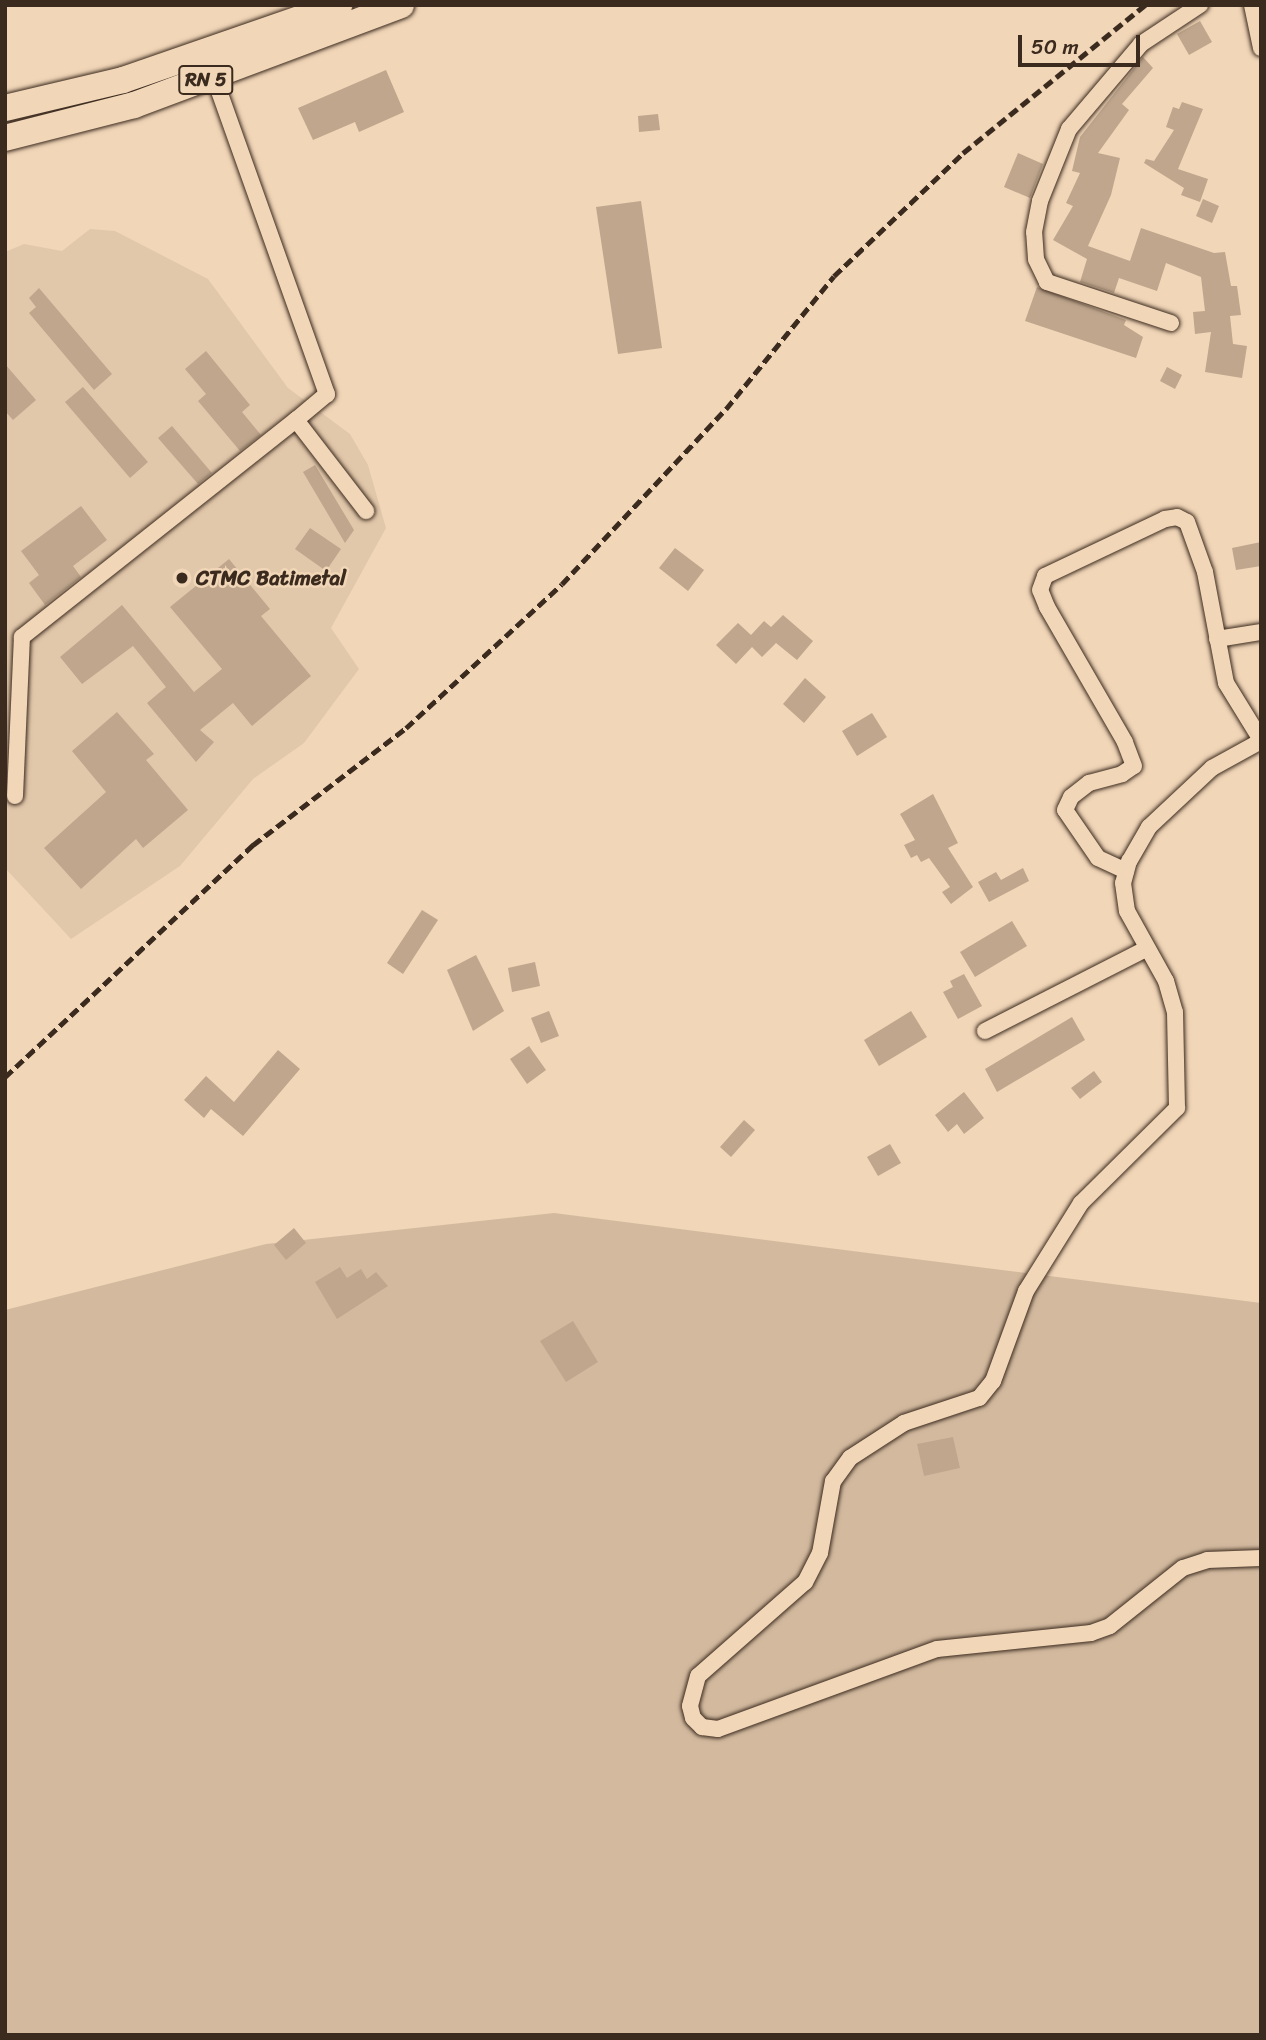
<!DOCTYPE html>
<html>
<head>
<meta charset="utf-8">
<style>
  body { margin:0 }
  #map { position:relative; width:1266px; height:2040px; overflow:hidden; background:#f1d6b8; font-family:Sriracha,sans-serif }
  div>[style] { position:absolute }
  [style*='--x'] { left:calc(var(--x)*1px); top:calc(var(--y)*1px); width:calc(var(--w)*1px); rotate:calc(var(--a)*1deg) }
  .built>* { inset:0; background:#e2c8ab }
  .green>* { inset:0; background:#d3ba9f }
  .building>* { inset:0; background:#bfa68d }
  .roads { filter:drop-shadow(0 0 2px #3b2a1e) drop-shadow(0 0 2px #3b2a1e) }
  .minor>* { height:16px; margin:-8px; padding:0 8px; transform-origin:8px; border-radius:8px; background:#f1d6b8 }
  .trunk>* { height:26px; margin:-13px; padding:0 13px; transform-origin:13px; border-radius:13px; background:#f1d6b8 }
  .rail>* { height:5px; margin-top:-2.5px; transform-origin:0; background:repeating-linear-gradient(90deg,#3b2a1e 0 10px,transparent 0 15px) }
  .dots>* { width:19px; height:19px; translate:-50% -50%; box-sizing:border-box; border:4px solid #f1d6b8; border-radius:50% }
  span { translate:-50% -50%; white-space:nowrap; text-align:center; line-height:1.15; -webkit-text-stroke:5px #f1d6b8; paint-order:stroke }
  .shield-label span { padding:2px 5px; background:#f1d6b8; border:2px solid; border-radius:5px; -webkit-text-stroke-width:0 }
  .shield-label { font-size:19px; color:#3b2a1e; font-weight:700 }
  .poi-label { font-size:21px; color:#3b2a1e; font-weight:700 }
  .left { translate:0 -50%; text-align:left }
  .frame { position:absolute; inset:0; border:7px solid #3b2a1e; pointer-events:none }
  .scale { position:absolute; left:1018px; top:35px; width:122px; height:32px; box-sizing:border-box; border:4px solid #3b2a1e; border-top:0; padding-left:9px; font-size:21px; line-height:24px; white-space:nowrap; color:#3b2a1e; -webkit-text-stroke:5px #f1d6b8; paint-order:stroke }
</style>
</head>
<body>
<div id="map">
  <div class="built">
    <div style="clip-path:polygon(90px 229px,115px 231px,208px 279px,288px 388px,350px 434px,368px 465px,386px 528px,331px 628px,359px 669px,304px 743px,253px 779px,180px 866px,71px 939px,5px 868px,5px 252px,24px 244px,62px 251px)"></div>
  </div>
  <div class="green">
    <div style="clip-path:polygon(554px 1213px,1261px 1303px,1261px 2035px,5px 2035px,5px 1310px,266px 1244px)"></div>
  </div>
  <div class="building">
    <div style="clip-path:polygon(1200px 21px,1212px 42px,1189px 55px,1177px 34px)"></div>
    <div style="clip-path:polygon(1143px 57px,1153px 68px,1122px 104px,1129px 110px,1098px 153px,1120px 158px,1111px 195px,1088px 246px,1130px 261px,1141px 228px,1214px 253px,1225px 252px,1231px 286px,1237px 286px,1241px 315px,1230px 316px,1233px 344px,1247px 346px,1242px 378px,1205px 372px,1211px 332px,1195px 334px,1193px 312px,1205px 311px,1201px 277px,1166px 263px,1157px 291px,1119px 278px,1114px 293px,1080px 282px,1087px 259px,1053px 240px,1073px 206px,1066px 203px,1080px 173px,1072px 171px,1080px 137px)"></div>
    <div style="clip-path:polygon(386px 70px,404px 112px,359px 132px,355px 122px,313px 140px,298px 108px)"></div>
    <div style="clip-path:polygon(1182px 102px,1203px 109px,1178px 169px,1208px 179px,1200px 202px,1181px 195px,1184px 188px,1144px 163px,1146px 159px,1154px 161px,1174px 130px,1166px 127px,1173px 107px,1179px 109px)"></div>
    <div style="clip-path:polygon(658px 114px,660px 130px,639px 132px,638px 116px)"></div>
    <div style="clip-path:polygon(1018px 153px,1043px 164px,1030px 198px,1004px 187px)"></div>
    <div style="clip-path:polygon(1203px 199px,1219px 206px,1212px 223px,1196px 216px)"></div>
    <div style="clip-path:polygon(641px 201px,662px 348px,618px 354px,596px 207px)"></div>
    <div style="clip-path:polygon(1037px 287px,1126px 320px,1124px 325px,1143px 337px,1136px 358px,1025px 321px)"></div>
    <div style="clip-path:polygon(39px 288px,112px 374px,94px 390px,29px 313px,36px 307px,29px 298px)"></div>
    <div style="clip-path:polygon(206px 351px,250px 405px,242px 412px,261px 435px,240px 451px,198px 401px,206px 394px,185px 369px)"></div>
    <div style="clip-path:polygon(5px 364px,36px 400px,13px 420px,5px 411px)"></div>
    <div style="clip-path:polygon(1167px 367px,1182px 375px,1175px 389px,1160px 381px)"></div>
    <div style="clip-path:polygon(83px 387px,148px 462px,130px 478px,65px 402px)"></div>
    <div style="clip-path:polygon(172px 426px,212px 473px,198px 484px,158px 438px)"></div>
    <div style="clip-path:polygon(315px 465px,354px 530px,345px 543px,303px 472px)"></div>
    <div style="clip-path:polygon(81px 506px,107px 540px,73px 566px,81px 577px,45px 605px,29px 583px,39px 575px,21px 551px)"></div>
    <div style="clip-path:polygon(310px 528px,341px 549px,326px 571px,295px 549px)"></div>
    <div style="clip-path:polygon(1261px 542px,1261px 566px,1236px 570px,1232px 548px)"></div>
    <div style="clip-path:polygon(675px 548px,704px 570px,688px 591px,659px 568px)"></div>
    <div style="clip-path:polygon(229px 559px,270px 609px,261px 616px,311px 676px,252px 726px,233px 703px,200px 730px,214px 742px,196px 762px,147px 703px,166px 687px,133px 646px,82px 684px,60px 657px,122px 605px,194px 692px,222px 669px,170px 607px)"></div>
    <div style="clip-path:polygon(783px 615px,813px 641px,797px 660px,776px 643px,762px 657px,752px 647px,736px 664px,716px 645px,738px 623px,751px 635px,764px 621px,771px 627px)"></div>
    <div style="clip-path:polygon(805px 678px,826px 697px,804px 723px,783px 704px)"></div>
    <div style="clip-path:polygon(117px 712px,154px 754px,146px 760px,188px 810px,143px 848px,136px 839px,81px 889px,44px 848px,106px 792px,72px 751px)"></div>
    <div style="clip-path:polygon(872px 713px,887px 737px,857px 756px,842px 731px)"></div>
    <div style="clip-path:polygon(933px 794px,958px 843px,948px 848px,973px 887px,951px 904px,942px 892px,950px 887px,929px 858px,921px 862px,917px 855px,911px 858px,904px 845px,915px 840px,900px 814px)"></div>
    <div style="clip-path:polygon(1023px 868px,1029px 881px,989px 902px,978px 882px,996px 872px,1001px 880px)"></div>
    <div style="clip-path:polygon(422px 910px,438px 920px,403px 974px,387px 963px)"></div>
    <div style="clip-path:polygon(1012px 921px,1027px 946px,975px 977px,960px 952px)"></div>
    <div style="clip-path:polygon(476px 955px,504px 1011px,473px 1031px,447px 970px)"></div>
    <div style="clip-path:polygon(535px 962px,540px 986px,512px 992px,508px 968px)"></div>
    <div style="clip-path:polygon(964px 974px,982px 1006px,958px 1019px,943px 992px,953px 987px,950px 981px)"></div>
    <div style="clip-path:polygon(549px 1011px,559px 1036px,541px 1043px,531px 1018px)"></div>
    <div style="clip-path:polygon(911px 1011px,927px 1037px,879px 1066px,864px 1040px)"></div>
    <div style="clip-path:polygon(1072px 1017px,1085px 1040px,997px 1092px,985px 1069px)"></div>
    <div style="clip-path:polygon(529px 1046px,546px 1070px,527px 1084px,510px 1059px)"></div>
    <div style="clip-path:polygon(278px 1050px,300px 1069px,243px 1136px,211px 1109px,204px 1118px,184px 1100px,206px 1076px,234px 1102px)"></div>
    <div style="clip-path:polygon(1094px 1071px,1102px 1082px,1080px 1099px,1071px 1088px)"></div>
    <div style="clip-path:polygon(964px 1092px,984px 1118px,964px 1134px,957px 1124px,948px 1132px,935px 1115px)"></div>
    <div style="clip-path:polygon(744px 1120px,755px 1130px,731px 1157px,720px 1147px)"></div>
    <div style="clip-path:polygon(890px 1144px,901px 1163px,878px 1176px,867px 1157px)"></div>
    <div style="clip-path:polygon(294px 1228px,306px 1243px,286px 1260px,274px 1245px)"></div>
    <div style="clip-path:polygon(340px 1267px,347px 1278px,361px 1269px,367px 1279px,376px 1272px,388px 1286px,337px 1319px,315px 1282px)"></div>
    <div style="clip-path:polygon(573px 1321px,598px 1362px,566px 1382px,540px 1341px)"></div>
    <div style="clip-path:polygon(953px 1437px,960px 1468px,924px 1476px,917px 1444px)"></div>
  </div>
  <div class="roads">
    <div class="minor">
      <div style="--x:1252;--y:5;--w:44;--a:78.2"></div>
      <div style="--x:214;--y:77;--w:337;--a:70.4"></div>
      <div style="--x:327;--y:394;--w:40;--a:140"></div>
      <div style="--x:296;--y:420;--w:115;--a:52.4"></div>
      <div style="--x:1171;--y:323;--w:131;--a:-161.7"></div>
      <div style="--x:1047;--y:282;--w:25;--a:-116"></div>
      <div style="--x:1036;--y:259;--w:27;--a:-94"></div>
      <div style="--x:1034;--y:232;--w:32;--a:-79"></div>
      <div style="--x:1040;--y:201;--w:78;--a:-68.1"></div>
      <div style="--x:1069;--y:129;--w:111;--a:-49.7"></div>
      <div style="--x:1141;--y:44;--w:71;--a:-33.5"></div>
      <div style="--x:1217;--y:639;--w:45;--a:-9"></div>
      <div style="--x:1261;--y:741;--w:56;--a:151.1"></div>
      <div style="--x:1212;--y:768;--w:86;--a:136.9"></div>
      <div style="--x:1149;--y:827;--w:39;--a:120"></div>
      <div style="--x:1129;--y:861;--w:23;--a:105"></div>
      <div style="--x:1123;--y:883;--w:28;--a:82"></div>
      <div style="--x:1127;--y:911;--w:80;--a:60.9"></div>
      <div style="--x:1166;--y:981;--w:32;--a:74"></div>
      <div style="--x:1175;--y:1012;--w:96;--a:88.8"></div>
      <div style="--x:1177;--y:1108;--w:135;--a:135.3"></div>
      <div style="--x:1081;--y:1203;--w:104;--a:122"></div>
      <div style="--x:1026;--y:1291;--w:96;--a:110.1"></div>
      <div style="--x:993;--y:1381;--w:22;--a:129"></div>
      <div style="--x:979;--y:1398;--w:79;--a:161.6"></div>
      <div style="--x:904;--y:1423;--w:64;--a:147.1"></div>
      <div style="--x:850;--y:1458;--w:29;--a:126"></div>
      <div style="--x:833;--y:1481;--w:73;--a:100.2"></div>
      <div style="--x:820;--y:1553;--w:33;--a:117"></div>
      <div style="--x:805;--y:1582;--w:142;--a:138.7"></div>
      <div style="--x:698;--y:1676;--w:31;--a:105"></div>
      <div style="--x:690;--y:1706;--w:12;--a:76"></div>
      <div style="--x:693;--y:1718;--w:13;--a:45"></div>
      <div style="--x:702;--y:1727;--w:16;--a:7"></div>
      <div style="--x:718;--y:1729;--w:233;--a:-20.1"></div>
      <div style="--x:937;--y:1649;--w:155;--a:-5.9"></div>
      <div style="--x:1091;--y:1633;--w:20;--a:-20"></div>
      <div style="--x:1110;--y:1626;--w:93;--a:-38.5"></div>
      <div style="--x:1183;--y:1568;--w:25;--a:-18"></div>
      <div style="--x:1207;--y:1560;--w:54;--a:-2.1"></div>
      <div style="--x:15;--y:796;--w:159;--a:-87.5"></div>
      <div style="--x:22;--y:637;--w:350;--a:-38.4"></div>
      <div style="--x:1126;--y:871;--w:31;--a:-155"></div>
      <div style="--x:1098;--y:858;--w:58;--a:-124.5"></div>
      <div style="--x:1065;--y:810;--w:14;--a:-65"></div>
      <div style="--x:1071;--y:797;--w:23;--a:-38"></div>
      <div style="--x:1089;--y:783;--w:34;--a:-15"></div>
      <div style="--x:1122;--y:774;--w:14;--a:-34"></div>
      <div style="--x:1134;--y:766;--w:26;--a:-111"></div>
      <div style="--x:1125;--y:742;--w:156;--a:-120"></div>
      <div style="--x:1047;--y:607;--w:18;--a:-112"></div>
      <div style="--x:1040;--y:590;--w:15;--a:-70"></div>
      <div style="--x:1045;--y:576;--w:133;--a:-25.4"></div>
      <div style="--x:1165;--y:519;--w:12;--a:-9"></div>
      <div style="--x:1177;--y:517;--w:11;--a:27"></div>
      <div style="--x:1187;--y:522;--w:53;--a:70.2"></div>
      <div style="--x:1205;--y:572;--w:113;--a:79.3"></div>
      <div style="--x:1226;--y:683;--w:67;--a:58.4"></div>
      <div style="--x:985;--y:1031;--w:181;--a:-27"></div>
    </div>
    <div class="trunk">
      <div style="--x:5;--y:108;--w:121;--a:-13.3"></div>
      <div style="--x:123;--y:80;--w:229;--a:-19.1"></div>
      <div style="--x:5;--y:138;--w:133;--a:-14.3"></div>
      <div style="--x:134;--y:105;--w:285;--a:-20.5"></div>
    </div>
  </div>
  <div class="rail">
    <div style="--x:5;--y:1077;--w:340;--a:-43.1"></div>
    <div style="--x:253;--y:845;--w:193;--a:-37.4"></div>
    <div style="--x:406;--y:728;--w:212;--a:-42.7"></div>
    <div style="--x:562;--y:584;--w:240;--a:-46.9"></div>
    <div style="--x:726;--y:409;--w:171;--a:-50.9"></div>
    <div style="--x:834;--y:276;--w:178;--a:-43.6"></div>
    <div style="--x:963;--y:153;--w:235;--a:-39.1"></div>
  </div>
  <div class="dots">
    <div style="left:182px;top:578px;background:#3b2a1e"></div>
  </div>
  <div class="shield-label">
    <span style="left:206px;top:80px">RN 5</span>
  </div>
  <div class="poi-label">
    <span class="left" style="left:196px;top:578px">CTMC Batimetal</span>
  </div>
  <div class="frame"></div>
  <div class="scale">50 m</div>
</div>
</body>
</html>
